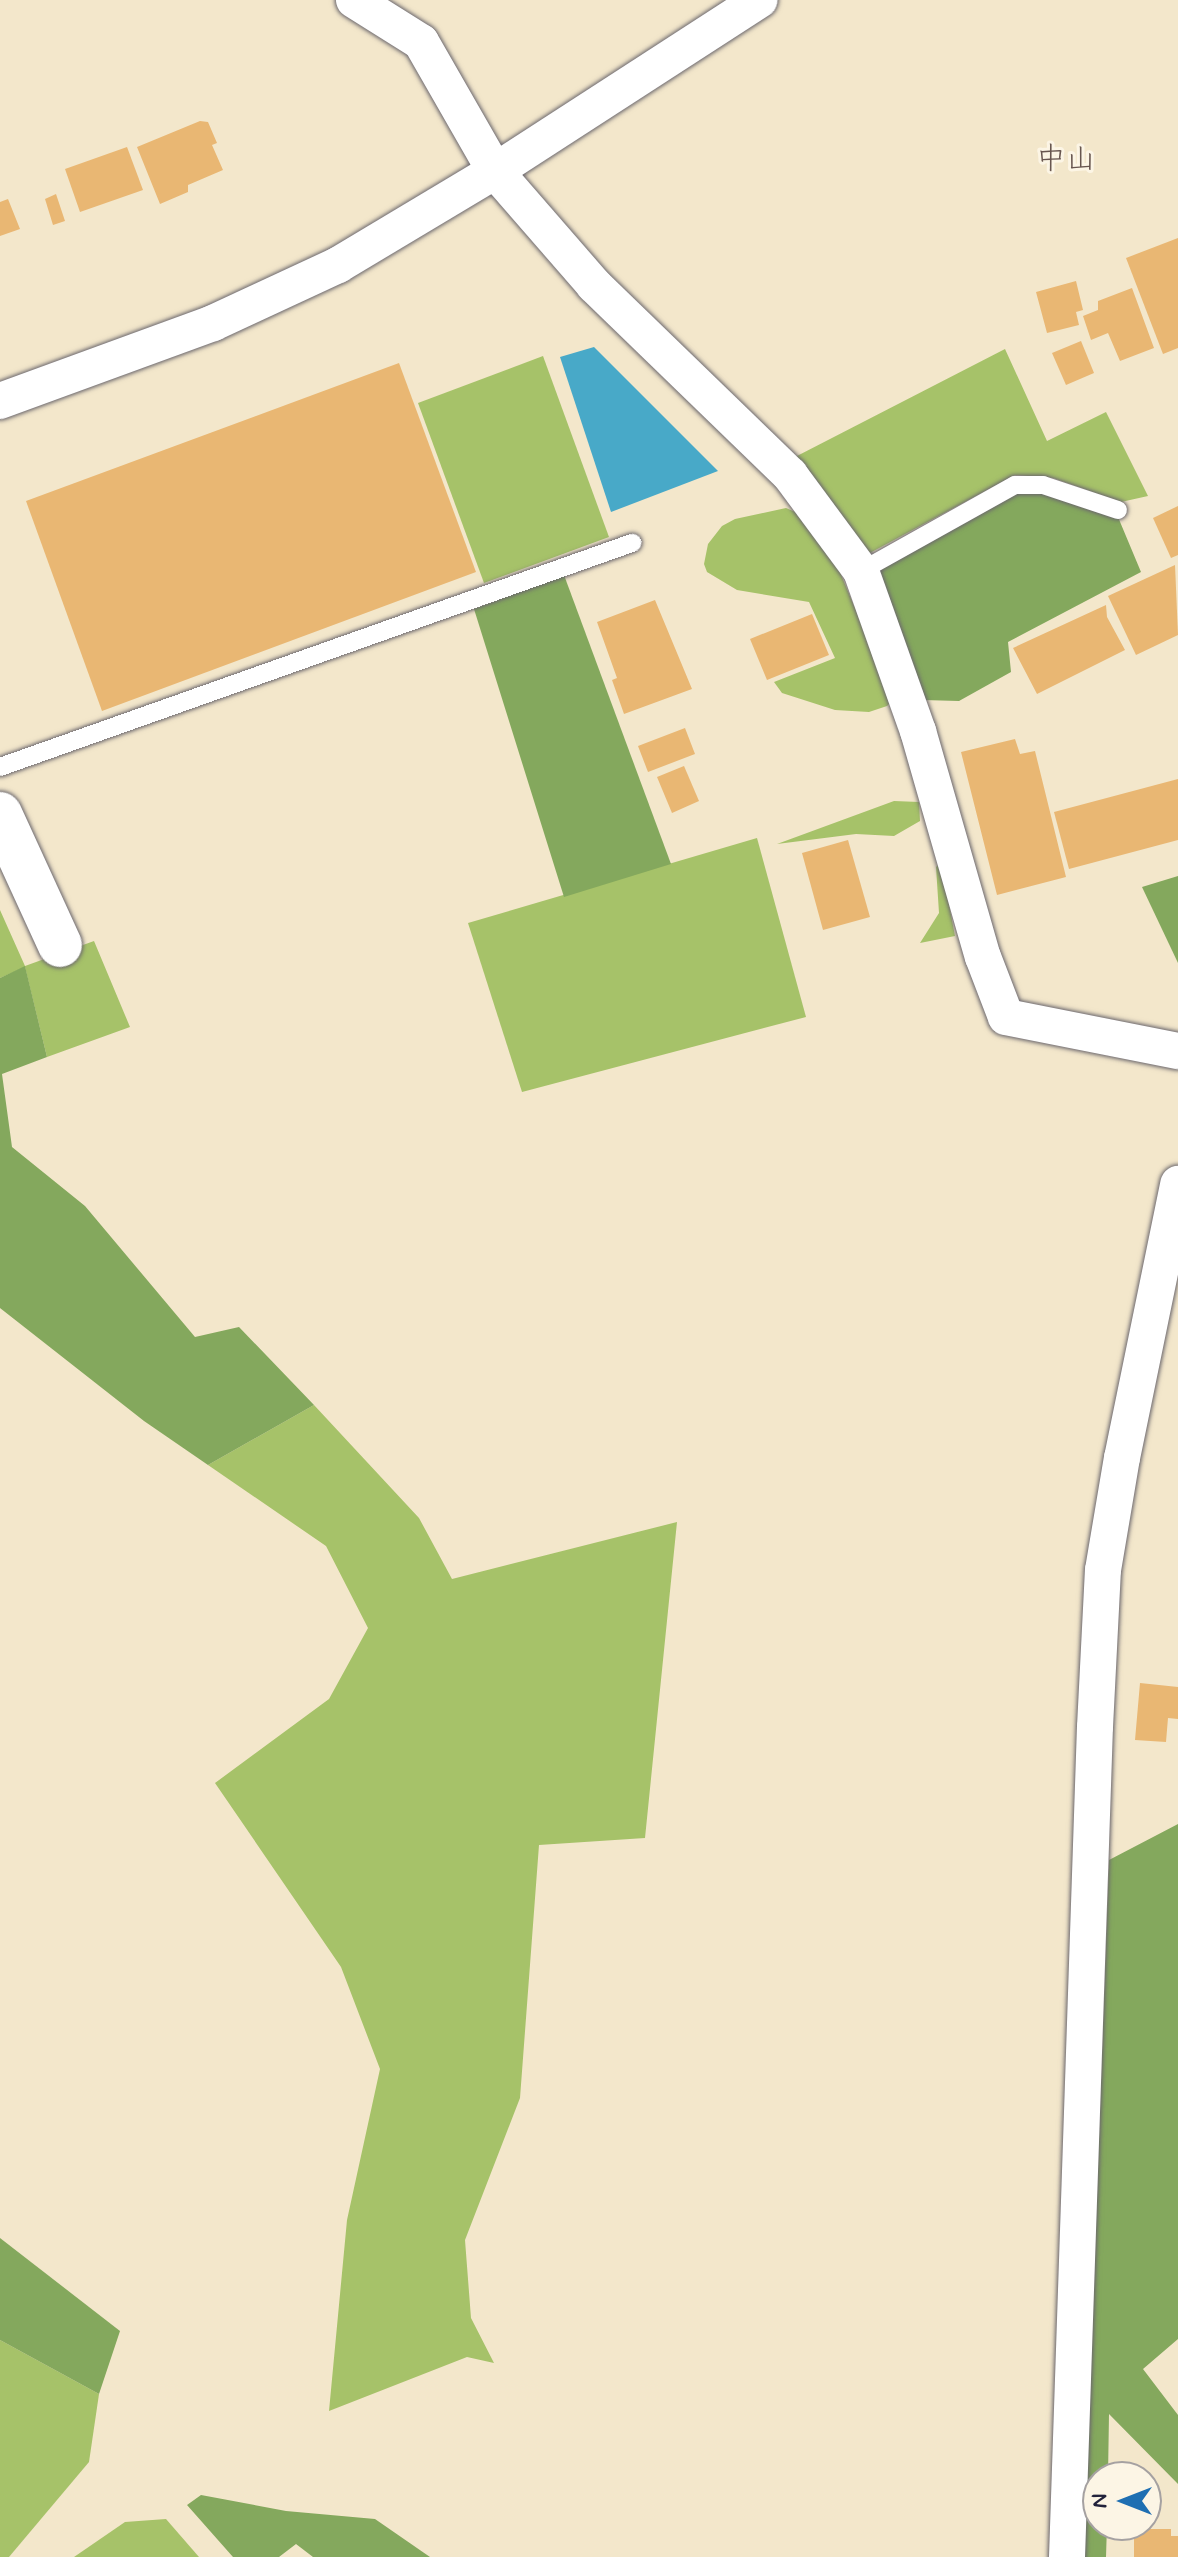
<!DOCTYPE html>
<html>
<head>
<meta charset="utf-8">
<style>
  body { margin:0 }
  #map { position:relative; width:1178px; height:2557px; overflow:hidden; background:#f3e7cb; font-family:Mynerve,"Klee One",sans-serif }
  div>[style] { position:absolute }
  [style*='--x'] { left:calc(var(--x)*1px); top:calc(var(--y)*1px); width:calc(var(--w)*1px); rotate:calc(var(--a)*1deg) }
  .green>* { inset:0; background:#a6c269 }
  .forest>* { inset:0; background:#84a85d }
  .water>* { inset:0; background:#48a9c8 }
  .building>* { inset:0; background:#e9b773 }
  .roads { filter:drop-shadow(0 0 2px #6b676d) drop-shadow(0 0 2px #6b676d) }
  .lane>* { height:18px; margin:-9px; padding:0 9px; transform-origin:9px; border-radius:9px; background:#fff }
  .street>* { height:36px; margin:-18px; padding:0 18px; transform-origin:18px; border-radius:18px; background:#fff }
  .secondary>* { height:44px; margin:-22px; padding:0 22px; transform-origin:22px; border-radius:22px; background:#fff }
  span { translate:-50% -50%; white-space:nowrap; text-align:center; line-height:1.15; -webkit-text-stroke:6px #fcf5e5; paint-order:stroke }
  .quarter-label { font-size:30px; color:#68564f }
  .north { position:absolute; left:1082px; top:2461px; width:80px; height:80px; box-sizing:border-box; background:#fcf5e5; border:2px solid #a5a1a1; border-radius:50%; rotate:270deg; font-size:22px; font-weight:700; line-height:32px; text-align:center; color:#22223b }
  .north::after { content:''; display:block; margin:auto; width:28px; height:36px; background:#1f6fb2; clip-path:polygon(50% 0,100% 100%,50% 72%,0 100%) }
</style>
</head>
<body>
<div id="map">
  <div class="green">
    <div style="clip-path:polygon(1005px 349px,1047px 441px,1106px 412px,1148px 496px,1121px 502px,1053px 478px,1015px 475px,868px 554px,795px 457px)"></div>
    <div style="clip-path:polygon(543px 356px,609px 537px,484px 583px,418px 403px)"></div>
    <div style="clip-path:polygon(786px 508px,800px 514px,837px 565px,893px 700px,887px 706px,869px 712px,835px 710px,782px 693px,774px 682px,835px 658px,809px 602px,737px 590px,707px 572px,704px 564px,708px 544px,722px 526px,735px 519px)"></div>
    <div style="clip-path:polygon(894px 801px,919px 802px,920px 821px,894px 836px,856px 834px,777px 844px)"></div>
    <div style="clip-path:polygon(757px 838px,806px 1017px,522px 1092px,468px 923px)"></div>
    <div style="clip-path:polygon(941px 862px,955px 936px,920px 943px,939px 913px,936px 867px)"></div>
    <div style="clip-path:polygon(0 910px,25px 966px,94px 941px,130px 1027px,47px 1057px,25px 967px,0 978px)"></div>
    <div style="clip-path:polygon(314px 1405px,419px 1518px,452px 1579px,677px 1522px,645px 1838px,539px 1845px,520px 2098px,465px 2240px,471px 2318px,494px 2363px,467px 2357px,329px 2411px,347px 2220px,380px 2069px,341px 1967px,215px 1783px,329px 1699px,368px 1628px,326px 1546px,208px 1465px)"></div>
    <div style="clip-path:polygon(0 2340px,99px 2394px,89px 2462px,9px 2557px,0 2557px)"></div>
    <div style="clip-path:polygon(166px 2519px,199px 2557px,74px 2557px,125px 2522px)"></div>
  </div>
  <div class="forest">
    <div style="clip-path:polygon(1041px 492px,1118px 517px,1141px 572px,1008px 642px,1011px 672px,959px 701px,923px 700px,873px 569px,1016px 494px)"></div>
    <div style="clip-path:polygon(564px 575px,671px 864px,564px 897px,474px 609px)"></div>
    <div style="clip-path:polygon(1178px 876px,1178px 963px,1142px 887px)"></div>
    <div style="clip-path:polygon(25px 966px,47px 1057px,2px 1074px,12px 1147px,85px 1206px,195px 1337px,239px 1327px,314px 1405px,208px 1465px,144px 1421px,0 1308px,0 978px)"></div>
    <div style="clip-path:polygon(1178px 1824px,1178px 2339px,1143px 2369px,1178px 2415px,1178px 2484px,1109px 2414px,1108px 2477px,1098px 2477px,1098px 2525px,1107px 2525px,1106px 2557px,1084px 2557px,1109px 1860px)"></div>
    <div style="clip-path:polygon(0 2238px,120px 2331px,99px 2394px,0 2340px)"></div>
    <div style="clip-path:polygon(201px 2495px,286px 2511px,375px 2519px,430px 2557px,313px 2557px,296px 2544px,279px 2557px,233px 2557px,187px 2505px)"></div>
  </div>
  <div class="water">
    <div style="clip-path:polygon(594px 347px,718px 471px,611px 512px,560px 357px)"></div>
  </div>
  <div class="building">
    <div style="clip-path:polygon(200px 121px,208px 122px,217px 143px,212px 145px,223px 170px,188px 185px,188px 192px,160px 204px,137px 147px)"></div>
    <div style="clip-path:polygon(127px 147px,143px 190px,80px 212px,65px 169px)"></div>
    <div style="clip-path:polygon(56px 194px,65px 221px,53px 225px,45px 199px)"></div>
    <div style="clip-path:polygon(8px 199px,20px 229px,0 236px,0 202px)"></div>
    <div style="clip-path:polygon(1178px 238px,1178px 348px,1163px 354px,1126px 258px)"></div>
    <div style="clip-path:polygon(1076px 281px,1083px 310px,1076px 312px,1079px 325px,1047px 333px,1036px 292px)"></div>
    <div style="clip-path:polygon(1132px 288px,1154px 348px,1120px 361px,1108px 333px,1091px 340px,1083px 316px,1098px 310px,1098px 301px)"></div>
    <div style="clip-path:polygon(1081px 341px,1094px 373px,1066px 385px,1052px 353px)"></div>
    <div style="clip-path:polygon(399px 363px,476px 572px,102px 711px,26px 501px)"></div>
    <div style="clip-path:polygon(1178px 506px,1178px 555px,1171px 558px,1153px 518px)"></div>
    <div style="clip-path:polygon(1175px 565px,1178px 635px,1136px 655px,1108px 596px)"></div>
    <div style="clip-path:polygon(655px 600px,692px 689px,624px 714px,612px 680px,617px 678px,597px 622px)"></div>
    <div style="clip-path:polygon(1106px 605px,1107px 617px,1125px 650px,1037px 694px,1013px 648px)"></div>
    <div style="clip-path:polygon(812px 614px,829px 655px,767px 680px,750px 639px)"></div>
    <div style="clip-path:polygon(685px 728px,695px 754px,648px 772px,638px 746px)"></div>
    <div style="clip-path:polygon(1015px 739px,1020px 754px,1035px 751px,1066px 877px,997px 895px,961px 752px)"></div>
    <div style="clip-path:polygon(684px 766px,699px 801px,672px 813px,657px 777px)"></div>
    <div style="clip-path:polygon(1178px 779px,1178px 840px,1069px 869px,1054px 812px)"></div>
    <div style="clip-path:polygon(848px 840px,870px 917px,823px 930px,802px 853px)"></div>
    <div style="clip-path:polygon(1140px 1683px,1178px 1687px,1178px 1719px,1168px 1718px,1166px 1742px,1135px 1740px)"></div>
    <div style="clip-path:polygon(1146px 2495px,1156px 2498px,1149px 2522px,1146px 2521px)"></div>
    <div style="clip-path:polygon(1134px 2529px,1171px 2529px,1171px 2536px,1178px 2536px,1178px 2557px,1134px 2557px)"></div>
  </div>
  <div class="roads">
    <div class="lane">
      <div style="--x:861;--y:571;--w:176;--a:-29.2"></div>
      <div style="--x:1015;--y:485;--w:28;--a:0"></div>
      <div style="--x:1043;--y:485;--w:79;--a:18.4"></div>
      <div style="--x:0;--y:767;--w:671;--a:-19.52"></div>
    </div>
    <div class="street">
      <div style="--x:354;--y:0;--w:79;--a:32.1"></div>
      <div style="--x:421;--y:42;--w:149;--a:60.2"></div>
      <div style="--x:495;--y:171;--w:151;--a:49"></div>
      <div style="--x:594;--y:285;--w:273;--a:44.1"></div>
      <div style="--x:790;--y:475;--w:119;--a:53.5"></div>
      <div style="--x:861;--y:571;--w:170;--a:70.4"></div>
      <div style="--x:918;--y:731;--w:235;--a:74"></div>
      <div style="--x:983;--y:957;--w:64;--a:69"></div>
      <div style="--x:1006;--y:1017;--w:175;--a:11.2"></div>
      <div style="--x:0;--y:401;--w:227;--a:-20.1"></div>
      <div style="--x:213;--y:323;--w:138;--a:-24.9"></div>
      <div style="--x:338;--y:265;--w:183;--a:-30.9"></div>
      <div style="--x:495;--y:171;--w:315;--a:-32.9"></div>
      <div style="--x:1067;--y:2557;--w:830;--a:-88.07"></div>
      <div style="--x:1095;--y:1727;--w:157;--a:-87.1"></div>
      <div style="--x:1103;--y:1570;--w:114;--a:-80.4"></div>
      <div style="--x:1122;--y:1458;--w:280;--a:-78.4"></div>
    </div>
    <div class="secondary">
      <div style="--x:0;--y:814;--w:144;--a:65.4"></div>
    </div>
  </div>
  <div class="quarter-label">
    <span style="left:1066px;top:160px">中山</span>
  </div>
  <div class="north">N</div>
</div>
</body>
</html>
